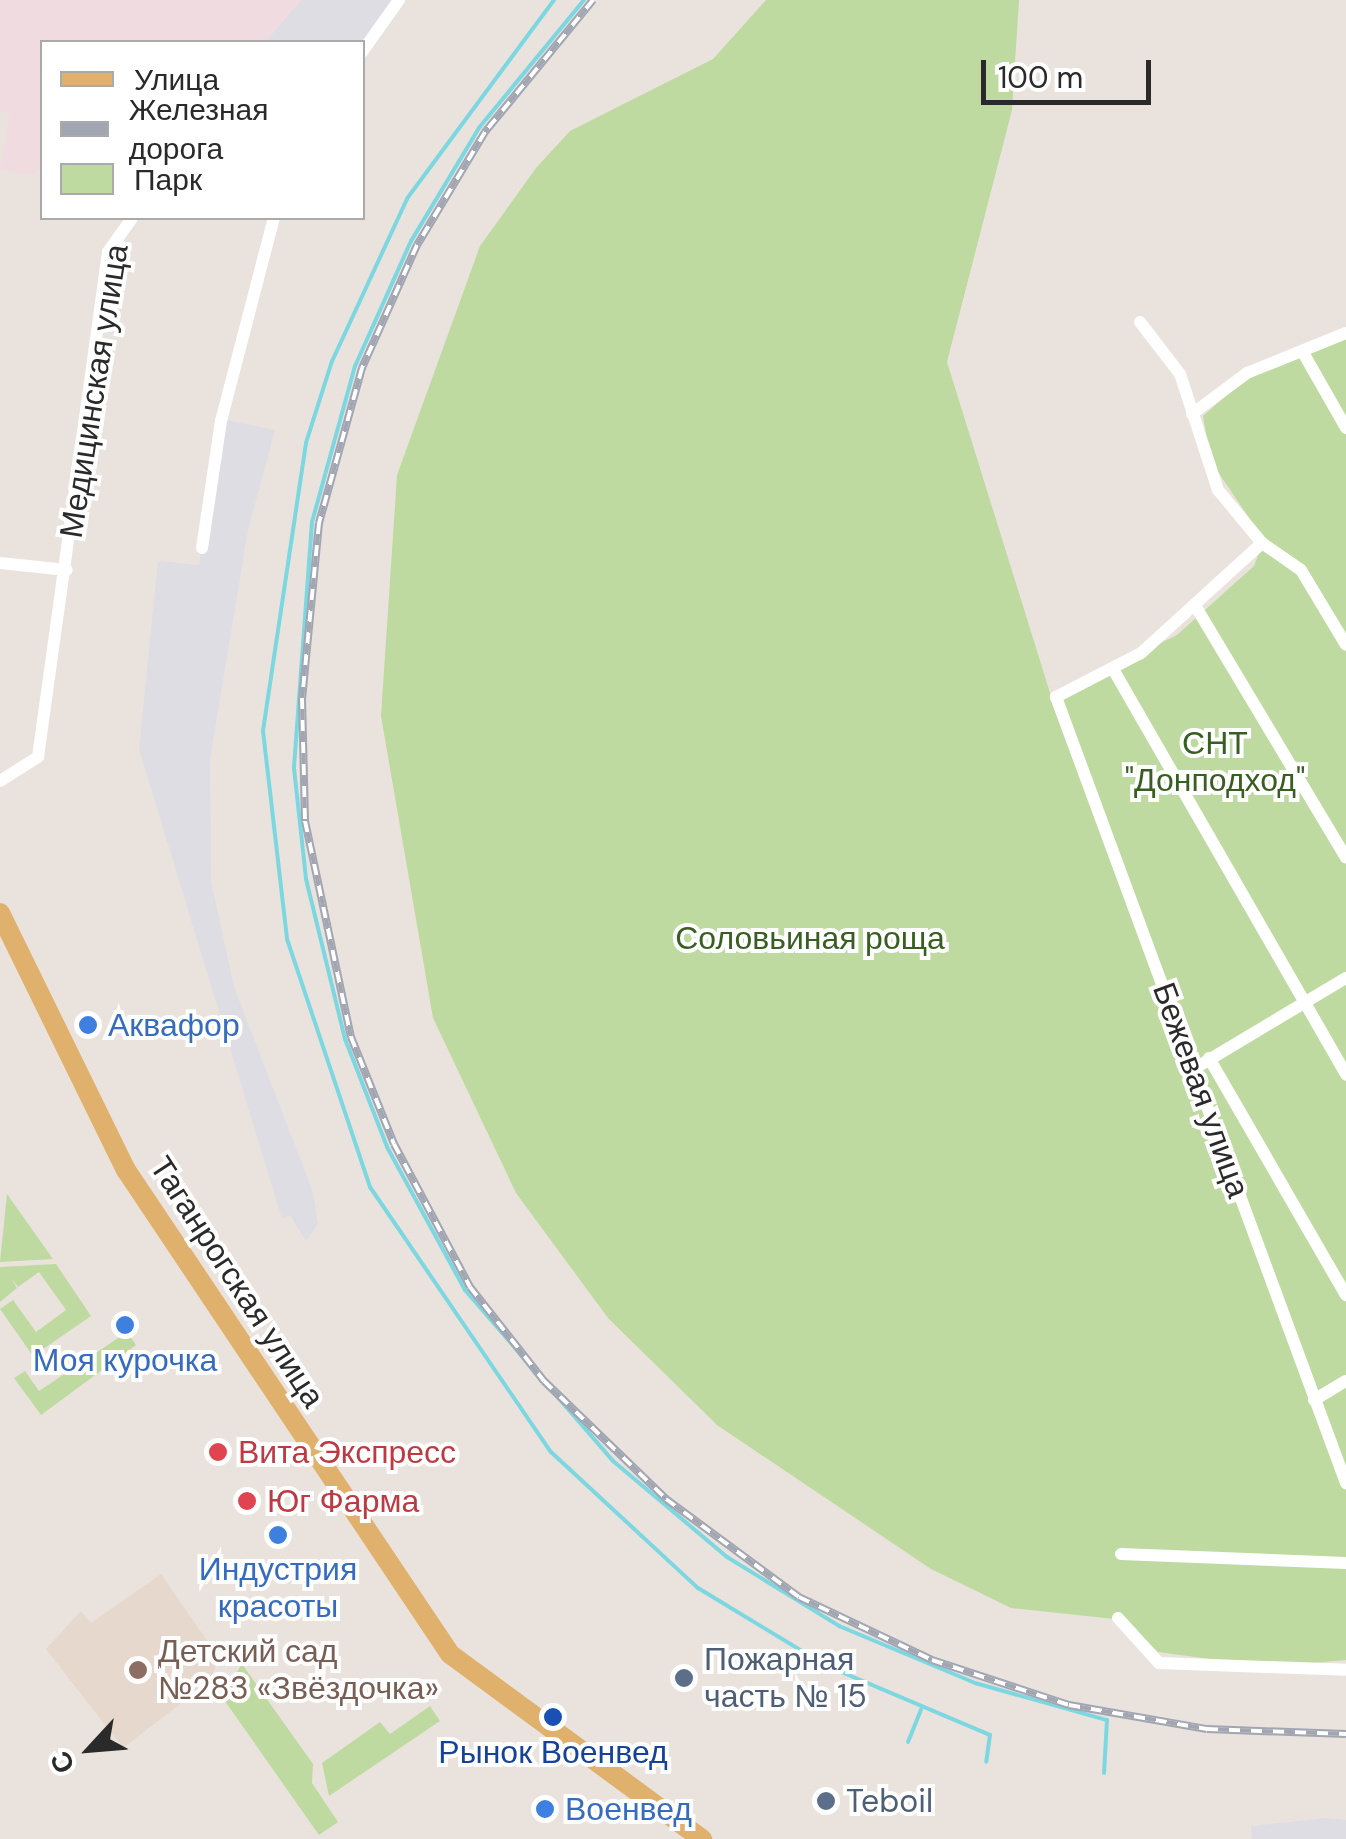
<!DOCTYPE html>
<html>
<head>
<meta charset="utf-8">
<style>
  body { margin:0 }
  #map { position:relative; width:1346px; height:1839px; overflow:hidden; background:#eae3dd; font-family:"DM Sans",sans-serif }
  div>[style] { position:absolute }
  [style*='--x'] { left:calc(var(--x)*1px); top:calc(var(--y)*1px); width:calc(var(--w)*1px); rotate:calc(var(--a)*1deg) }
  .industrial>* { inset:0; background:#dedde3 }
  .education>* { inset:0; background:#e6d8cc }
  .medical>* { inset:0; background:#f0dce0 }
  .green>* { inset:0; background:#bedaa0 }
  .stream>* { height:4px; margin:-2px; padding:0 2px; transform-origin:2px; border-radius:2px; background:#7dd7e0 }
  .street>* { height:12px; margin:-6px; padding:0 6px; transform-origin:6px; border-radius:6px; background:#fff }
  .primary>* { height:20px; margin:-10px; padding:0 10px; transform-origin:10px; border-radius:10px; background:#e0b16d }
  .rail>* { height:8px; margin-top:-4px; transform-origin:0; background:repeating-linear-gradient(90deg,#fff 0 11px,#a1a6b2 0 22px); box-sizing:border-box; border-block:2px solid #a1a6b2 }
  .dots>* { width:28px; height:28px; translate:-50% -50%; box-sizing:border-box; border:5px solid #fff; border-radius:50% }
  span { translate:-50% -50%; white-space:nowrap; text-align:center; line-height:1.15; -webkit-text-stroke:8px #fff; paint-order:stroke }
  .street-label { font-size:32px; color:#2a2a2a }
  .park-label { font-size:32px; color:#395e22 }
  .shop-label { font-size:32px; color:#366cbe }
  .left { translate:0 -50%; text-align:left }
  .health-label { font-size:32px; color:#be3a42 }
  .education-label { font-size:32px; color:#785e54 }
  .service-label { font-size:32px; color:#4e5e75 }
  .transit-label { font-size:32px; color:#164399 }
  .legend { position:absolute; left:40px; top:40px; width:325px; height:180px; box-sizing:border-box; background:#fff; border:2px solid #aaa; margin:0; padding:12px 18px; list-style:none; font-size:30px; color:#2a2a2a }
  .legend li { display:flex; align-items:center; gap:20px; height:50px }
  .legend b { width:50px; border:2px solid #aaa }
  .north { position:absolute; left:40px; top:1699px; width:100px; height:100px; -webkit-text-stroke:8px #fff; paint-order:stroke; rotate:244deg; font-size:28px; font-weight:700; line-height:40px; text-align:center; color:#2a2a2a }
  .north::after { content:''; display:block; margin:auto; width:35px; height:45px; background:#2a2a2a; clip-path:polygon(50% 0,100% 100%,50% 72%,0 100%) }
  .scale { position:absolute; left:981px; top:60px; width:170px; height:45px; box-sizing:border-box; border:5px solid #2a2a2a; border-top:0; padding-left:12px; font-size:30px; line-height:35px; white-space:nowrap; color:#2a2a2a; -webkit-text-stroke:8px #fff; paint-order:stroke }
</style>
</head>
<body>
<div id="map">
  <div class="industrial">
    <div style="clip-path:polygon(301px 0,395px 0,362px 42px,265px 42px)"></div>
    <div style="clip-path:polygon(222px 419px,275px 430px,248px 530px,210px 759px,211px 881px,234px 987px,313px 1192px,318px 1224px,306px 1241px,290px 1215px,282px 1219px,139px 749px,158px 561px,199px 565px)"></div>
    <div style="clip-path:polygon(1326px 1818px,1346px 1820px,1346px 1839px,1252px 1839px,1251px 1826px)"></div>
  </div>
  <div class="education">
    <div style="clip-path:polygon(161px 1574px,219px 1658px,209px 1682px,123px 1748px,46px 1649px,81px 1611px,91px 1623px)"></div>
  </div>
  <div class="medical">
    <div style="clip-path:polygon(0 0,301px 0,265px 42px,42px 42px,42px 167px,32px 175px,0 170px,10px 113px,0 112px)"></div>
  </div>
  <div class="green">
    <div style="clip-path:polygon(766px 0,1019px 0,1012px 110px,947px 362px,1051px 696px,1177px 635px,1254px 566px,1264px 540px,1210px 460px,1203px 416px,1245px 379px,1346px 336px,1346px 1660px,1269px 1667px,1158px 1652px,1124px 1620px,1011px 1608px,931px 1569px,717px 1425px,608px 1318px,516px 1193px,433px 1018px,381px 716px,397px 475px,480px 246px,536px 168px,570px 131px,713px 59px)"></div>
    <div style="clip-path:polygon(7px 1194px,53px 1259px,0 1262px)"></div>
    <div style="clip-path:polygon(56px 1264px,91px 1316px,33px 1356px,0 1309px,13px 1300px,36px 1332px,66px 1310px,39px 1272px,18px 1287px,11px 1278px,17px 1288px,0 1302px,0 1267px)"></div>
    <div style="clip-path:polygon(127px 1332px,136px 1345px,41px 1415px,14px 1378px,25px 1371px,39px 1391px)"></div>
    <div style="clip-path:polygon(242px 1664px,313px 1764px,312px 1783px,338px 1822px,319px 1835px,222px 1697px)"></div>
    <div style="clip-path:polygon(430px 1706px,440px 1721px,329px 1796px,322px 1763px,380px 1722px,390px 1734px)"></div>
  </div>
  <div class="stream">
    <div style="--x:554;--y:0;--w:247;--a:126.5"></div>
    <div style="--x:407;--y:199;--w:179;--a:114.8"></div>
    <div style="--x:332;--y:361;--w:86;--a:107.6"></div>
    <div style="--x:306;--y:443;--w:291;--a:98.5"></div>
    <div style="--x:263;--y:731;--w:209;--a:83.4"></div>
    <div style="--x:287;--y:939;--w:262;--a:71.5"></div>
    <div style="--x:370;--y:1187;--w:321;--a:55.7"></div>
    <div style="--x:551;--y:1452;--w:200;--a:42.8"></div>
    <div style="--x:698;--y:1588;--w:149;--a:31.2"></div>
    <div style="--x:825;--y:1665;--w:179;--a:23"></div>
    <div style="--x:990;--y:1735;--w:27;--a:98"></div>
    <div style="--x:584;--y:0;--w:166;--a:129.4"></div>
    <div style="--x:479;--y:128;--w:132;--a:121"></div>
    <div style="--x:411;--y:241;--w:137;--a:114.1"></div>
    <div style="--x:355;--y:366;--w:162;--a:105.4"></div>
    <div style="--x:312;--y:522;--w:247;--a:94.2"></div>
    <div style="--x:294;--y:768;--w:112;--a:83.8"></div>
    <div style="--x:306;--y:879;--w:165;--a:76.3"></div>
    <div style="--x:345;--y:1039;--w:116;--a:68.7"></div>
    <div style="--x:387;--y:1147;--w:163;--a:61.4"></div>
    <div style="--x:465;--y:1290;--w:226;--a:49.1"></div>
    <div style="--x:613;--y:1461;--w:149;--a:40.1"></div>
    <div style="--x:727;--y:1557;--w:132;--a:31.6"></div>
    <div style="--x:839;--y:1626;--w:147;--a:22.7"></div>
    <div style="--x:975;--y:1683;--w:137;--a:15.7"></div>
    <div style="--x:1107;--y:1720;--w:53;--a:93.2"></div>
    <div style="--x:908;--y:1742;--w:35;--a:-68"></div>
  </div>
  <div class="street">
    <div style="--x:362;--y:52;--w:64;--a:-54.6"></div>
    <div style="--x:1140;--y:322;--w:66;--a:52.4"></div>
    <div style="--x:1180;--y:374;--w:122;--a:71.9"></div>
    <div style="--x:1218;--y:490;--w:69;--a:50.3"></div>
    <div style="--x:1262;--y:543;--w:47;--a:34.7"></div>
    <div style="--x:1301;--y:570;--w:87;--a:59"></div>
    <div style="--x:1305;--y:356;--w:83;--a:60.3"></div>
    <div style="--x:1192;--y:414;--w:69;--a:-36.7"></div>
    <div style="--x:1247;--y:373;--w:107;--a:-22"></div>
    <div style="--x:1262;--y:543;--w:164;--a:137.7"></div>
    <div style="--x:1141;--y:653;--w:96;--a:152.6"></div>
    <div style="--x:1056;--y:697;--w:838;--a:69.75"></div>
    <div style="--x:202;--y:548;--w:128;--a:-81.5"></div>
    <div style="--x:221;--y:421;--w:210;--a:-75.4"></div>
    <div style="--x:0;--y:563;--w:67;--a:6"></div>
    <div style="--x:1196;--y:607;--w:292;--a:59.1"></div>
    <div style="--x:1113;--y:669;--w:468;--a:60.1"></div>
    <div style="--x:0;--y:781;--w:45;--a:-32.3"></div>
    <div style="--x:38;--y:757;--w:510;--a:-82.11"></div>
    <div style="--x:108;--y:252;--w:42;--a:-54.8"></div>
    <div style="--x:1209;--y:1058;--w:274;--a:60"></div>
    <div style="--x:1192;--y:1070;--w:179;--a:-30.9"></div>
    <div style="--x:1314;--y:1400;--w:37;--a:-31"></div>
    <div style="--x:1121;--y:1554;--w:225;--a:2.3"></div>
    <div style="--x:1118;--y:1618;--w:61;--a:47.7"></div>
    <div style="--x:1159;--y:1663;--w:187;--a:2.1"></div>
  </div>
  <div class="primary">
    <div style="--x:0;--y:913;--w:286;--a:63.9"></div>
    <div style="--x:126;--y:1170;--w:582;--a:56.2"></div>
    <div style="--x:450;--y:1654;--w:313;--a:36.3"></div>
  </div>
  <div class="rail">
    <div style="--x:593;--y:0;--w:171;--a:129.3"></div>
    <div style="--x:485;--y:132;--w:132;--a:121"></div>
    <div style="--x:417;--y:245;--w:135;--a:114.1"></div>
    <div style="--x:362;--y:368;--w:161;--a:105.5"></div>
    <div style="--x:319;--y:523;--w:176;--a:95.5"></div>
    <div style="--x:302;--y:698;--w:123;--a:88.6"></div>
    <div style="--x:305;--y:821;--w:221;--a:78"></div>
    <div style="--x:351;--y:1037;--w:115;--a:68.1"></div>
    <div style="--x:394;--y:1144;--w:162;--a:62"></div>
    <div style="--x:470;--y:1287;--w:120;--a:51.8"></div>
    <div style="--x:544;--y:1381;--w:170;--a:44"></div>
    <div style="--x:666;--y:1499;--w:165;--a:36.4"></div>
    <div style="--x:799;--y:1597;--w:147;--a:25.3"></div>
    <div style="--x:932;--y:1660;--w:144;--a:18.2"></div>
    <div style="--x:1069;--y:1705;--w:140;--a:9.9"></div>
    <div style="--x:1207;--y:1729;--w:139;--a:2.1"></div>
  </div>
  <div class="dots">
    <div style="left:88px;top:1025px;background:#3f7fe0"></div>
    <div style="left:125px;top:1325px;background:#3f7fe0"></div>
    <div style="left:218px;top:1452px;background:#e0444e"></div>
    <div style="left:247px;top:1501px;background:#e0444e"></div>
    <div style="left:278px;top:1535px;background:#3f7fe0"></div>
    <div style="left:138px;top:1670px;background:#8d6e63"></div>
    <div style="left:684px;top:1678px;background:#5c6f8a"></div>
    <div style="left:553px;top:1717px;background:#1a4fb4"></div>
    <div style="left:826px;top:1801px;background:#5c6f8a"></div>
    <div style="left:545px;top:1809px;background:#3f7fe0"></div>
  </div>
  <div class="street-label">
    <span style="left:94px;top:391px;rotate:-81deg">Медицинская улица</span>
    <span style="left:1201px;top:1090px;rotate:70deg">Бежевая улица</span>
    <span style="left:237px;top:1282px;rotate:57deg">Таганрогская улица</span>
  </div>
  <div class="park-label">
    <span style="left:1215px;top:762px">СНТ<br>"Донподход"</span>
    <span style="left:810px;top:938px">Соловьиная роща</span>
  </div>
  <div class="shop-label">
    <span class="left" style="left:108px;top:1025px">Аквафор</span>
    <span style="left:125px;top:1360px">Моя курочка</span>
    <span style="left:278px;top:1588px">Индустрия<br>красоты</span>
    <span class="left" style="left:565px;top:1809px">Военвед</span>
  </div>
  <div class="health-label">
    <span class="left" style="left:238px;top:1452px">Вита Экспресс</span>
    <span class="left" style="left:267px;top:1501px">Юг Фарма</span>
  </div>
  <div class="education-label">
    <span class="left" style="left:158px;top:1670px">Детский сад<br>№283 «Звёздочка»</span>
  </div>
  <div class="service-label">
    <span class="left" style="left:704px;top:1678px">Пожарная<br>часть № 15</span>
    <span class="left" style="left:846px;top:1801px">Teboil</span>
  </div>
  <div class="transit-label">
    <span style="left:553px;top:1752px">Рынок Военвед</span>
  </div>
  <ul class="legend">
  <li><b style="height:12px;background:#e0b16d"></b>Улица</li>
  <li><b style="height:12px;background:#a1a6b2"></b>Железная дорога</li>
  <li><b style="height:28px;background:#bedaa0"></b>Парк</li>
  </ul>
  <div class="north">С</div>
  <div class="scale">100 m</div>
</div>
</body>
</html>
